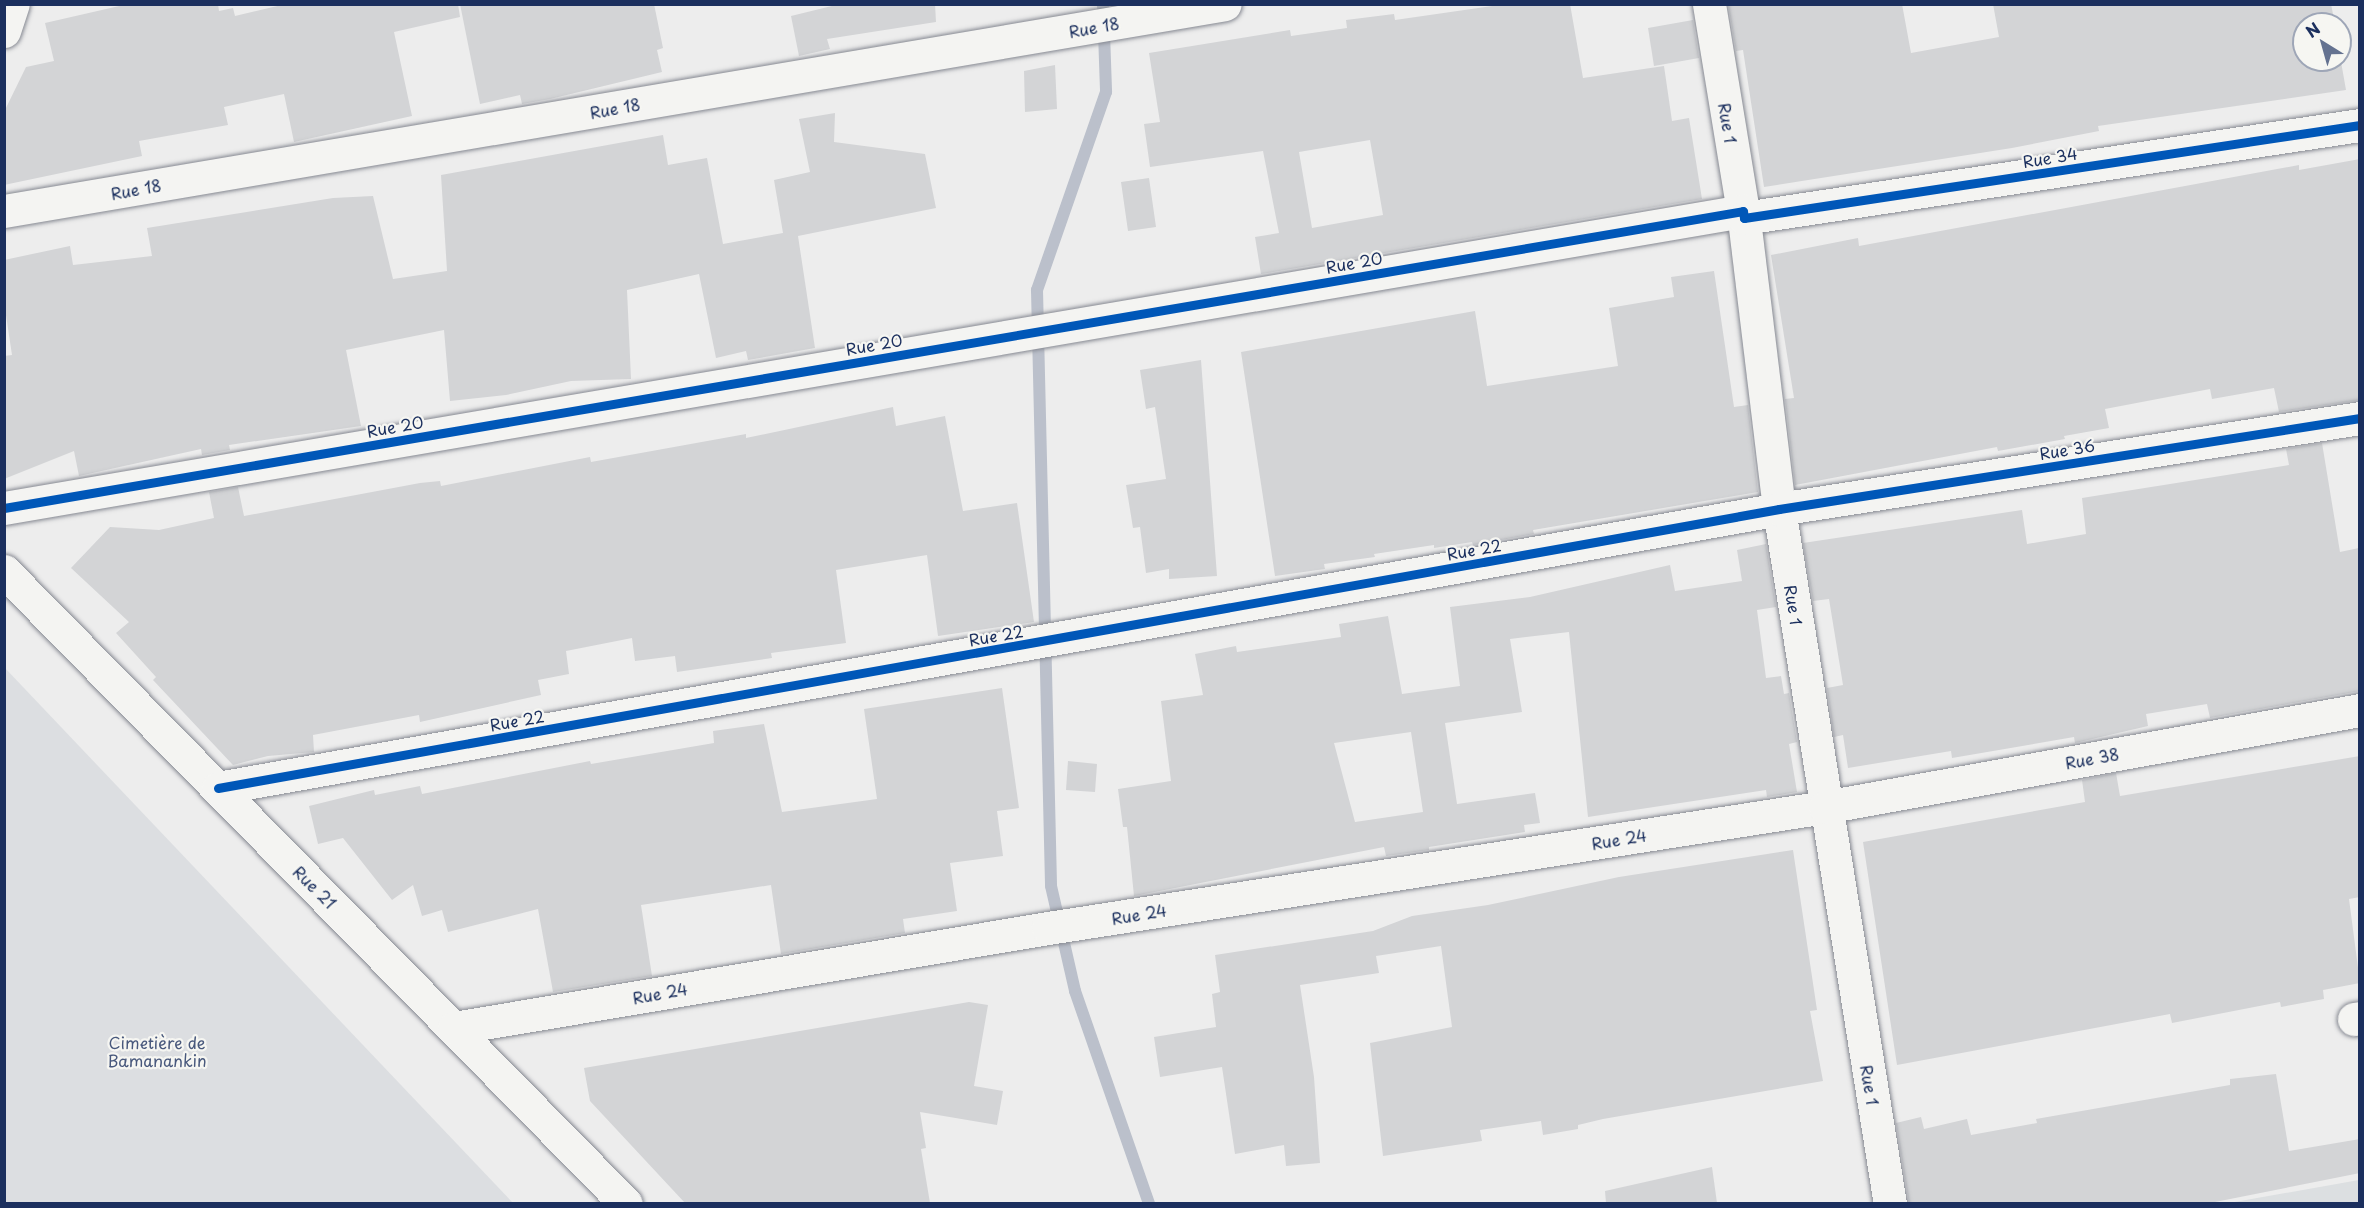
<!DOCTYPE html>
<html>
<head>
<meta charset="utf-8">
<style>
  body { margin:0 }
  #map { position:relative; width:2364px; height:1208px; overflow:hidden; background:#ededed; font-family:"Playpen Sans",sans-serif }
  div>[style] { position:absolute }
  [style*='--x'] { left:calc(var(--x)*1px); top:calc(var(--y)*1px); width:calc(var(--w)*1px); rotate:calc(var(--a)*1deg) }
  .built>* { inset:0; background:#dcdfe1 }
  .green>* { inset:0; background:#dcdee1 }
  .stream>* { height:12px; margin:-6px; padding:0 6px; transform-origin:6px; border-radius:6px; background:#bbc0cb }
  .building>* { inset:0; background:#d3d4d6 }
  .roads { filter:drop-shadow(0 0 2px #868992) drop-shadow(0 0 2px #868992) }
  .street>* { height:33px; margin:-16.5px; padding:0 16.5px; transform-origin:16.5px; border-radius:16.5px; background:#f4f4f2 }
  .cycleway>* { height:9px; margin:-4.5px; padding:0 4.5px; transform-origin:4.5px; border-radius:4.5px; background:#0057b8 }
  span { translate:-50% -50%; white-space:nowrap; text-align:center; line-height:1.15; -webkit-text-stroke:4.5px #f6f6f2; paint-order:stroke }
  .street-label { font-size:16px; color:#1b2f5e }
  .park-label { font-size:16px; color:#48587c }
  .frame { position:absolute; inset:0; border:6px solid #1b2f5e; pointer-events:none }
  .north { position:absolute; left:2292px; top:12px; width:60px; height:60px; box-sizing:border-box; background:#f6f6f2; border:2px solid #9ea6b7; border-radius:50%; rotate:323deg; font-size:16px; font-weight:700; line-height:24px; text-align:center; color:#1b2f5e }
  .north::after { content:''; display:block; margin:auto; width:21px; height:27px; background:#647290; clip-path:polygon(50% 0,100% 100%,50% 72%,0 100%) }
</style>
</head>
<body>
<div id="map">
  <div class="built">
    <div style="clip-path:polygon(2359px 1180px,2359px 1203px,2229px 1203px)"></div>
  </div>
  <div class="green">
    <div style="clip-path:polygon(5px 668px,513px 1203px,5px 1203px)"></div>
  </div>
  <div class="stream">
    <div style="--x:1103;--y:4;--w:88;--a:88"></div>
    <div style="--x:1106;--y:92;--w:210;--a:109.2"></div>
    <div style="--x:1037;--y:290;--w:596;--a:88.65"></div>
    <div style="--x:1051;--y:886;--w:108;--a:77.1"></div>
    <div style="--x:1075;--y:991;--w:225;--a:70.8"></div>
  </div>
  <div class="building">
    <div style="clip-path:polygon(128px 4px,218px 4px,219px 11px,233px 8px,235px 16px,286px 4px,458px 4px,460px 17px,394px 32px,412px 116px,294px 142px,284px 94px,224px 107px,228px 125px,139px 141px,142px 156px,4px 185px,4px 112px,26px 67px,54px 61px,45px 23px)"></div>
    <div style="clip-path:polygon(460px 4px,654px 4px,663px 48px,657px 50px,662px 72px,550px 99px,522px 104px,520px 95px,480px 104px)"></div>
    <div style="clip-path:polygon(840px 4px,935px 4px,936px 22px,827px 39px,830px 49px,799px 56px,791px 16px)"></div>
    <div style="clip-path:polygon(evenodd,1506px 4px,1570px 4px,1583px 78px,1664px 66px,1672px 121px,1689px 118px,1702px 199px,1261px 274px,1255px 237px,1279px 233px,1263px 151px,1150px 167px,1144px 124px,1160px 122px,1149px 53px,1290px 30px,1291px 36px,1347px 28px,1346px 20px,1394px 14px,1395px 20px,1506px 4px,1370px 140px,1383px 215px,1312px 228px,1299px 152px,1370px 140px)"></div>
    <div style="clip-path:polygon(1728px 4px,1902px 4px,1911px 53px,1999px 37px,1993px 4px,2331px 4px,2335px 24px,2304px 24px,2304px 60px,2340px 60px,2340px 56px,2346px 90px,2098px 126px,2099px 131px,2012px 148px,1764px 187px,1743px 50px,1736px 51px)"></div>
    <div style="clip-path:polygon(1693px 20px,1699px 58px,1654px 66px,1648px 28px)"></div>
    <div style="clip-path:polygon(1055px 65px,1057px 109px,1025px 112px,1024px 71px)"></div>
    <div style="clip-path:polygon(835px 113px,834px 142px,925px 154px,936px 208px,798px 236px,815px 348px,748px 360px,746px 351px,716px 358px,699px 274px,627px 290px,631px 379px,571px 381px,506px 395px,450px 401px,444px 330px,346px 350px,361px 426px,229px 445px,230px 450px,202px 455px,201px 449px,79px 476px,74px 451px,4px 479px,4px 356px,12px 355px,4px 302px,4px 260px,70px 246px,73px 265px,152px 256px,147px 228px,333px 198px,373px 196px,393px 279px,447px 271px,441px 175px,663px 135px,668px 165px,707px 158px,723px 244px,783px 233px,774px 180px,810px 172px,799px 119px)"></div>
    <div style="clip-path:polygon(2360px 159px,2360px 400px,2279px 412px,2274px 388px,2212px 399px,2210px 389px,2105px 409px,2109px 428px,2064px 436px,2065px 439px,1998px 451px,1997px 447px,1795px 485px,1785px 399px,1794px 398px,1771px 255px,1858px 238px,1859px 246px,2299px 165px,2299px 170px)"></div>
    <div style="clip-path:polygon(1149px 178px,1156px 227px,1128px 231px,1121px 182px)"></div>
    <div style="clip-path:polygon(1714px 271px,1734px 407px,1748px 405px,1758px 492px,1533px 530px,1534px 534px,1473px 545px,1472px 542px,1434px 548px,1434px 545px,1374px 554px,1375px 557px,1324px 564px,1325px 569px,1275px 576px,1241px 352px,1475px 311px,1487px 386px,1618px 366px,1609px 308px,1674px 297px,1671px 277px)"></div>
    <div style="clip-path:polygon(1201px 360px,1217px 576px,1169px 579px,1169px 569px,1146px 573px,1140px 527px,1133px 528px,1126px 485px,1166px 479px,1155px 407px,1146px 409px,1140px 370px)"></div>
    <div style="clip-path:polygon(893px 407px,896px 426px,945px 416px,963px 511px,1017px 503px,1034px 622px,938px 636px,927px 555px,836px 570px,846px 643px,771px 653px,772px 658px,677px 672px,675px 656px,635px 661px,632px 638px,566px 651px,569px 674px,538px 680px,541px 695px,420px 722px,419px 715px,313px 735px,314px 752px,268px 756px,233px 765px,153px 680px,156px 677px,116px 633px,129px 622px,71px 568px,110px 527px,159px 530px,214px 518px,209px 492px,238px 487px,244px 516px,420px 483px,440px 481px,441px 486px,590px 457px,591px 462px,746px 434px,746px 438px)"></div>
    <div style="clip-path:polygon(2322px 443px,2340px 552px,2359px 548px,2360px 691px,2210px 718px,2207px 704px,2146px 714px,2148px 726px,2075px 743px,2074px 737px,1952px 758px,1951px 751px,1848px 768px,1843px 735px,1834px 737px,1827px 688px,1843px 685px,1829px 599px,1813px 601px,1803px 543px,2022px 510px,2027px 544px,2086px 534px,2082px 498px,2289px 465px,2286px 449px)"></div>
    <div style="clip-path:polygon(evenodd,1766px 544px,1776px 607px,1757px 610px,1766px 678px,1781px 676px,1784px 694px,1789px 693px,1797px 742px,1789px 744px,1797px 792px,1767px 797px,1766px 790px,1588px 817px,1569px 632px,1510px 639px,1522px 712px,1445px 723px,1457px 804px,1535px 793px,1540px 823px,1524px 825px,1525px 832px,1429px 847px,1429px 850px,1386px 856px,1384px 847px,1134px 896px,1127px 827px,1123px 827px,1118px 789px,1171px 781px,1161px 701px,1203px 695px,1195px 654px,1236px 646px,1237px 652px,1341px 637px,1339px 624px,1388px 616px,1402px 694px,1460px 686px,1450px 607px,1530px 597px,1670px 565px,1675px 591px,1742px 581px,1737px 550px,1766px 544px,1411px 732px,1423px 812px,1355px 822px,1334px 743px,1411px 732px)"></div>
    <div style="clip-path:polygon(1002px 688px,1019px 808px,997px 811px,1003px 856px,950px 863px,957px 911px,903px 919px,905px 933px,781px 954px,771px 885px,641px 905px,652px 976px,553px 992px,538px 909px,448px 932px,442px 910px,422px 916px,413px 885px,392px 900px,343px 838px,318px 844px,309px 806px,374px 790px,375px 795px,420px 786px,422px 794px,590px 761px,591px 764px,714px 743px,713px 731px,764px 724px,782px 812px,877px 799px,864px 709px)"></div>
    <div style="clip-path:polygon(2360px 756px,2360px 897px,2349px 899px,2360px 983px,2323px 990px,2324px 999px,2281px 1007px,2280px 1002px,2172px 1023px,2170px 1014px,1897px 1065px,1863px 842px,2085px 802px,2082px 780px,2116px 773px,2120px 796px)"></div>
    <div style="clip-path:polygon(1068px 761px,1097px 764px,1095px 792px,1066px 790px)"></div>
    <div style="clip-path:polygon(1793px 850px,1817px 1010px,1810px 1011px,1823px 1081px,1603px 1119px,1578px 1125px,1578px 1129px,1543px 1135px,1541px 1121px,1480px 1130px,1482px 1141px,1383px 1156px,1370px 1043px,1452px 1027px,1441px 946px,1376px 956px,1379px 973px,1300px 985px,1314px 1077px,1320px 1163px,1286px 1166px,1284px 1145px,1235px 1154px,1222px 1067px,1160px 1077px,1154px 1037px,1216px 1027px,1212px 994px,1220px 992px,1215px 955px,1373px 931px,1412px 916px,1488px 905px,1619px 877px)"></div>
    <div style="clip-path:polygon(969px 1002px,988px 1005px,974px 1086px,1003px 1091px,997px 1125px,920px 1112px,926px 1148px,921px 1149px,930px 1203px,685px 1203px,590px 1101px,584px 1068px)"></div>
    <div style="clip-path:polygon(2276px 1074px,2289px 1151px,2360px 1139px,2360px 1173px,2210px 1203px,1909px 1203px,1896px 1123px,1921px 1117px,1924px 1129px,1967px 1119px,1971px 1135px,2037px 1123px,2036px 1119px,2230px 1085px,2230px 1079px)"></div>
    <div style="clip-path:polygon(1712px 1167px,1717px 1203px,1606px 1203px,1605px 1191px)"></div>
  </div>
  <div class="roads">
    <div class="street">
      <div style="--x:1709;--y:4;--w:210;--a:80.7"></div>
      <div style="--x:1743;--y:211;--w:300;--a:83.1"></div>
      <div style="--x:1779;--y:509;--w:704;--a:80.93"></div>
      <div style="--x:4;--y:31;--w:28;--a:-72"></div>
      <div style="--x:4;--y:211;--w:1238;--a:-9.62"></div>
      <div style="--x:4;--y:508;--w:1764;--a:-9.69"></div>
      <div style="--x:1743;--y:211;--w:7;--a:82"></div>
      <div style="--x:1744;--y:218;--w:623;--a:-8.59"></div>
      <div style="--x:4;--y:571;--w:887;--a:45.5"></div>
      <div style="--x:218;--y:788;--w:1586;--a:-10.13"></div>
      <div style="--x:1779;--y:509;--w:588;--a:-8.9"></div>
      <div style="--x:2354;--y:1019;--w:6;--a:-9"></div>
      <div style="--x:454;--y:1028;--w:602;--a:-9.56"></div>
      <div style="--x:1048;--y:928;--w:786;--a:-8.85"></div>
      <div style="--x:1825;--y:807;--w:544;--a:-10.28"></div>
    </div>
  </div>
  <div class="cycleway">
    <div style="--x:4;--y:508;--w:1764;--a:-9.69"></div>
    <div style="--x:1743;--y:211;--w:7;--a:82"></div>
    <div style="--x:1744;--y:218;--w:623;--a:-8.59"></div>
    <div style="--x:218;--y:788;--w:1586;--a:-10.13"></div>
    <div style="--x:1779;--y:509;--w:588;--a:-8.9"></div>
  </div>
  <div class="street-label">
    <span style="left:1094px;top:27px;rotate:-10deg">Rue 18</span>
    <span style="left:615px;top:108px;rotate:-10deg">Rue 18</span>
    <span style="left:1728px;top:123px;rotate:81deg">Rue 1</span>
    <span style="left:2050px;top:157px;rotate:-9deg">Rue 34</span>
    <span style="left:136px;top:189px;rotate:-10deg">Rue 18</span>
    <span style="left:1354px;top:262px;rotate:-10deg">Rue 20</span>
    <span style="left:874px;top:344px;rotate:-10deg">Rue 20</span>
    <span style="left:395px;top:426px;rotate:-10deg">Rue 20</span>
    <span style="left:2067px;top:449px;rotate:-9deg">Rue 36</span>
    <span style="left:1474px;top:549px;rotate:-10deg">Rue 22</span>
    <span style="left:1794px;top:605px;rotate:81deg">Rue 1</span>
    <span style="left:996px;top:635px;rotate:-10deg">Rue 22</span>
    <span style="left:517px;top:720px;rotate:-10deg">Rue 22</span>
    <span style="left:2092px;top:758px;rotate:-10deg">Rue 38</span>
    <span style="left:1619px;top:839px;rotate:-9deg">Rue 24</span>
    <span style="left:315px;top:887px;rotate:45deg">Rue 21</span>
    <span style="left:1139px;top:914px;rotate:-9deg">Rue 24</span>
    <span style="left:660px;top:993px;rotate:-10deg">Rue 24</span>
    <span style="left:1870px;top:1085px;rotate:81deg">Rue 1</span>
  </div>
  <div class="park-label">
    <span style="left:157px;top:1051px">Cimetière de<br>Bamanankin</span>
  </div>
  <div class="frame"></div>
  <div class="north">N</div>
</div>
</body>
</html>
